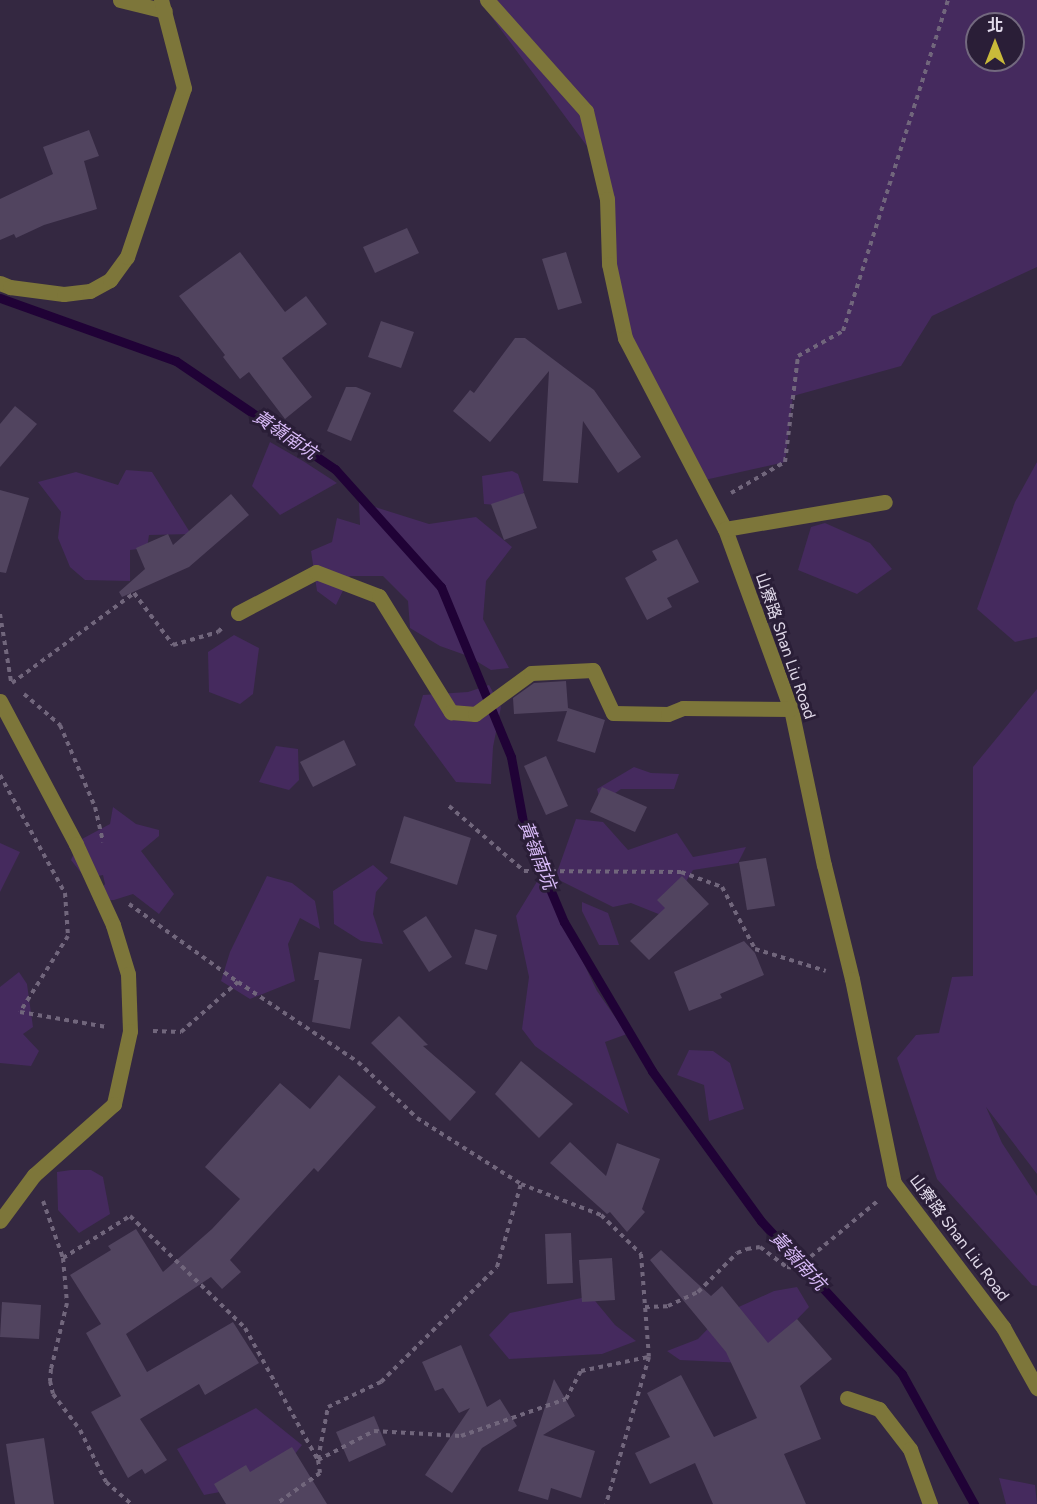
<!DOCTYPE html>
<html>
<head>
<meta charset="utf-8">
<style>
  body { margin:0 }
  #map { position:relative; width:1037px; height:1504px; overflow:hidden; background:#342841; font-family:Figtree,"Noto Sans TC",sans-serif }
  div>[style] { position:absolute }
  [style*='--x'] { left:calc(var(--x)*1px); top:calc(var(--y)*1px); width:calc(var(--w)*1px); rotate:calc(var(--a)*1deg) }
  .green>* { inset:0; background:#452a5e }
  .stream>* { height:9px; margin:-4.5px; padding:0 4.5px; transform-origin:4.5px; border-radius:4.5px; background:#200236 }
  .building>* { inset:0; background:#51445f }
  .path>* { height:4px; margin-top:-2px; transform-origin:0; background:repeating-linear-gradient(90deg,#71667c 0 4.5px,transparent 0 9px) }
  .minor>* { height:15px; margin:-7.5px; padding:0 7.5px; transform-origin:7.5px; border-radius:7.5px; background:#7d763a }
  span { translate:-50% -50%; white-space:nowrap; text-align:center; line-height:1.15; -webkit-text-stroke:6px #2a1e37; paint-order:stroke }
  .street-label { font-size:16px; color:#e1daea }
  .water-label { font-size:18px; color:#d9bbf9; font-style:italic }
  .north { position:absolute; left:965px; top:12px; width:60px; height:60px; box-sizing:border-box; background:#2a1e37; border:2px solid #73697f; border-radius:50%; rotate:0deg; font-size:16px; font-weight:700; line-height:24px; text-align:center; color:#e1daea }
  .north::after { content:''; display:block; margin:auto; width:21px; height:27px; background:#c9ba3a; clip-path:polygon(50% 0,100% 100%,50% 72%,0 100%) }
</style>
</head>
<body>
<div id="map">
  <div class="green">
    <div style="clip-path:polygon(evenodd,479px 0,1037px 0,1037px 267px,932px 316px,901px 366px,793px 396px,785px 462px,700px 481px,620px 319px,598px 161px,479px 0,977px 24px,1013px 24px,1013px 60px,977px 60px,977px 24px)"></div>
    <div style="clip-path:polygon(270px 442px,303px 461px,337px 483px,280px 515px,252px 486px)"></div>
    <div style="clip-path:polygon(1037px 462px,1037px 637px,1015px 642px,977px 609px,1015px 502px)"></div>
    <div style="clip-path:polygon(126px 470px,152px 472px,191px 534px,149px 535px,147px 548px,130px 550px,130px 581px,85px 580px,70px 567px,58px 538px,61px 512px,38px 482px,76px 472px,118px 485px)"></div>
    <div style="clip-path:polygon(512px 471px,518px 474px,524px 492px,511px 506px,484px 504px,482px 476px)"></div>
    <div style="clip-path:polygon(359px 502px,429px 524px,476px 517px,512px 547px,486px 581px,483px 619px,509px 668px,491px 670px,468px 656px,440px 646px,410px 628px,408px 601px,383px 576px,350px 576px,336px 605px,317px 591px,311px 551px,332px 542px,337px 518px,360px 525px)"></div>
    <div style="clip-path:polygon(825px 523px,870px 543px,892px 569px,857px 594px,798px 570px,811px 527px)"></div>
    <div style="clip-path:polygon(234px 635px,259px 648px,253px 694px,240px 704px,209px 692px,208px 652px)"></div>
    <div style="clip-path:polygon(489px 685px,501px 707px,493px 747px,491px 784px,456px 782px,414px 725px,423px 695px,468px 692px)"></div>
    <div style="clip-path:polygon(1037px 689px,1037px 1174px,986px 1107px,1002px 1143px,1037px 1196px,1037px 1286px,1032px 1285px,937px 1179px,897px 1058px,916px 1035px,939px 1033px,952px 977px,973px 976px,973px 767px)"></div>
    <div style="clip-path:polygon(276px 746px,298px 749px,299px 780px,289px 790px,259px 782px)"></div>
    <div style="clip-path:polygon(634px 767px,651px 773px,679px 774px,674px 789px,621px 789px,601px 803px,597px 789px)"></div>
    <div style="clip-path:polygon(113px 807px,136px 824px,159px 830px,159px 836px,141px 851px,174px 894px,159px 914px,133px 894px,114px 900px,93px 900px,105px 884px,103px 875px,86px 879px,71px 860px,80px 840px,110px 824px)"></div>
    <div style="clip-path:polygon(576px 819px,603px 822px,628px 850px,677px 833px,693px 857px,746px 847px,738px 863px,693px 870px,682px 888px,671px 919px,631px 903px,613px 907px,555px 878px)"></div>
    <div style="clip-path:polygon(0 843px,20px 852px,0 892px)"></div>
    <div style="clip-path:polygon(373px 865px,388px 878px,376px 892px,373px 914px,383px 944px,361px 941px,334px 924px,333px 891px)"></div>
    <div style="clip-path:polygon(541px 875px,597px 991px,627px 1034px,605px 1042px,629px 1114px,535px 1046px,522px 1029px,529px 977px,516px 916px)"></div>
    <div style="clip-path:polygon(267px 876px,292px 883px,315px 901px,320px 929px,300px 918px,288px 944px,295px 981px,250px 999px,221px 981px,230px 952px)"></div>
    <div style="clip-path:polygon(582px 902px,608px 913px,619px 945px,599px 945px,582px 911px)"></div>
    <div style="clip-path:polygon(19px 972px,27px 984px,33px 1027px,23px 1034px,39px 1051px,31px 1066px,0 1063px,0 987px)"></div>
    <div style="clip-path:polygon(689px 1050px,713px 1051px,730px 1063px,744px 1109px,709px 1121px,704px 1085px,677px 1075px)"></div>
    <div style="clip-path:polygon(71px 1170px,91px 1170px,103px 1177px,110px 1214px,79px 1233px,58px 1210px,57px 1172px)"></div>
    <div style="clip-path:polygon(797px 1287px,809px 1307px,779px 1338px,744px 1363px,680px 1360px,667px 1351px,698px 1339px,721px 1315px,774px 1291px)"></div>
    <div style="clip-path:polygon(591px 1296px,615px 1325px,636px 1341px,602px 1354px,509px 1359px,489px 1335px,510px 1313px)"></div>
    <div style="clip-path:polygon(256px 1408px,302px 1445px,273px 1482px,204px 1495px,177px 1449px)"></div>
    <div style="clip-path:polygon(999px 1478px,1035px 1485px,1037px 1504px,1006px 1504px)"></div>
  </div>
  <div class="stream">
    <div style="--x:0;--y:298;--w:187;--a:19.7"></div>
    <div style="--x:176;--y:361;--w:192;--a:34.2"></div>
    <div style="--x:335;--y:469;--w:159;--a:48.1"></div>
    <div style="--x:441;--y:587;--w:184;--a:67.6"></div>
    <div style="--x:511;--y:757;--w:71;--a:79.5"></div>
    <div style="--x:524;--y:827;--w:103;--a:67.2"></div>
    <div style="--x:564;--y:922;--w:173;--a:59.4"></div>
    <div style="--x:652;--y:1071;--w:185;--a:54"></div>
    <div style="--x:761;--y:1221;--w:208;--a:47.3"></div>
    <div style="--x:902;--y:1374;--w:149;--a:61"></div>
  </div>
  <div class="building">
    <div style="clip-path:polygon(89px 130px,99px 156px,84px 161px,97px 209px,44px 225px,16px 238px,14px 234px,0 240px,0 199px,53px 174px,43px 147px)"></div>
    <div style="clip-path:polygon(407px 228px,419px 253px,375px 273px,363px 247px)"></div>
    <div style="clip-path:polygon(240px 252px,285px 312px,306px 296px,327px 324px,282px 358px,312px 397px,285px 419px,249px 372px,240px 379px,223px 357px,225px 355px,179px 296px)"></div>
    <div style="clip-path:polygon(566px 252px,582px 303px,558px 310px,542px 259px)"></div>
    <div style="clip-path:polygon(381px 321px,414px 332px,401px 368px,368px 357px)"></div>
    <div style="clip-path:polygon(515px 338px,525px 338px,594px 390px,641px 457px,618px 473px,583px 421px,578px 483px,543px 481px,549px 371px,490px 442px,453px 411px,470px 390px,474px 393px)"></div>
    <div style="clip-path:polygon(346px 387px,356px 387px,371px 393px,351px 441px,327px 431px)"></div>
    <div style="clip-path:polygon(15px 406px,37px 424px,0 467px,0 424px)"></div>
    <div style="clip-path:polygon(0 490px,29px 498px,6px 573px,0 572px)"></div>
    <div style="clip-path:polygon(524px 493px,537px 528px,504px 540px,491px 504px)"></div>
    <div style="clip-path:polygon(231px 494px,249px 515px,189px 567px,122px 597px,119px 592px,145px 569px,136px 548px,168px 534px,173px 545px)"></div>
    <div style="clip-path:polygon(677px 539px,699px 582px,667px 598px,672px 607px,647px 620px,625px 578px,657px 560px,652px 551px)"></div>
    <div style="clip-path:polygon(566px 681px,568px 708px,605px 720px,595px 753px,557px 741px,567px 711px,514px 714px,513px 698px,534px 683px)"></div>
    <div style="clip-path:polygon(344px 740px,356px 765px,313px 787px,300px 762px)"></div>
    <div style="clip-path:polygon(546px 756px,568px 806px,546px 815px,524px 766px)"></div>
    <div style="clip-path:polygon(602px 787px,647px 807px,635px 832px,590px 812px)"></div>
    <div style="clip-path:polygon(404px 816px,471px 838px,457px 885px,390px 863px)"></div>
    <div style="clip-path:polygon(766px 858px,775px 906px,747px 910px,739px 862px)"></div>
    <div style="clip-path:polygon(682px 876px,709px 904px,649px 960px,630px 941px,665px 908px,657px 900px)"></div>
    <div style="clip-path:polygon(426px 916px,452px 957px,429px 972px,403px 931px)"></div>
    <div style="clip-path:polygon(475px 929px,497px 935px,487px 970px,465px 964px)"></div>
    <div style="clip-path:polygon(744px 941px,755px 953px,764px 975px,720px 994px,722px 998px,689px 1011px,674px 972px)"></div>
    <div style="clip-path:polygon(319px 952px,362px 959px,350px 1029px,312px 1022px,319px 980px,314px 980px)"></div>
    <div style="clip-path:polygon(399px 1016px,428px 1045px,423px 1046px,476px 1092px,450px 1121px,371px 1043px)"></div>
    <div style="clip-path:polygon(521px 1061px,573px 1104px,539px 1138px,495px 1094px)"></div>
    <div style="clip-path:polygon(339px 1075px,376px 1107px,318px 1172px,314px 1168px,230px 1260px,241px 1272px,222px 1289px,211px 1277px,126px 1334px,147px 1372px,233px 1322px,259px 1363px,205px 1395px,199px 1384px,140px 1419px,167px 1460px,145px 1474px,142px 1469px,128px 1478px,91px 1412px,121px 1396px,86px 1333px,101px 1324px,70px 1275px,111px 1250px,108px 1246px,136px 1229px,163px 1272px,212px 1229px,240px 1199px,205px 1167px,280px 1083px,310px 1109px)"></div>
    <div style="clip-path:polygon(570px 1142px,606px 1176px,617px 1143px,660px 1159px,642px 1209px,645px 1212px,627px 1232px,610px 1212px,607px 1214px,550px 1163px)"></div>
    <div style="clip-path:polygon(571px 1233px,573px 1283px,547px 1284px,545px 1234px)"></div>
    <div style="clip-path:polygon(661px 1250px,711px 1296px,722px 1286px,768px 1343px,797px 1319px,832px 1359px,800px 1386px,821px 1439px,784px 1454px,806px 1504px,713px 1504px,695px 1463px,650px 1484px,635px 1453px,670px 1437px,647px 1393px,681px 1375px,714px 1437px,757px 1418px,726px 1352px,650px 1260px)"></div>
    <div style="clip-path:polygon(612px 1258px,615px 1300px,582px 1302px,579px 1260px)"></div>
    <div style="clip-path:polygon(2px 1302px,41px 1305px,39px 1339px,0 1337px)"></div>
    <div style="clip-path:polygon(461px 1345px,487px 1407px,500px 1399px,517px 1426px,482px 1448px,452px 1493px,425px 1475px,470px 1408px,459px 1413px,443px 1388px,435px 1391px,422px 1362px)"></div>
    <div style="clip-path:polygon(554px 1379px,575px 1416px,543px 1435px,595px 1451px,581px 1498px,551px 1488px,548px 1500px,518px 1491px)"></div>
    <div style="clip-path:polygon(374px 1416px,386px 1445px,349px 1462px,336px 1432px)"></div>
    <div style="clip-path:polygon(44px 1438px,54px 1504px,15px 1504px,6px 1444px)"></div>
    <div style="clip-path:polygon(292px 1447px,327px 1504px,226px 1504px,214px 1484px,246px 1465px,250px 1472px)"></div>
  </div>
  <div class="path">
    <div style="--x:731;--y:493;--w:62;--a:-29.9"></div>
    <div style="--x:785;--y:462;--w:107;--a:-83"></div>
    <div style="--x:798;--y:356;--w:51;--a:-29.1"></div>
    <div style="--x:843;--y:331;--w:347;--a:-72.4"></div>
    <div style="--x:0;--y:614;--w:68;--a:80.7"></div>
    <div style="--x:12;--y:683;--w:152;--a:-36.4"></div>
    <div style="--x:134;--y:593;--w:65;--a:53.1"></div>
    <div style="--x:173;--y:645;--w:47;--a:-16.1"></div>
    <div style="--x:218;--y:632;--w:6;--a:-45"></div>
    <div style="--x:24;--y:694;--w:48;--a:40.7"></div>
    <div style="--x:60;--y:725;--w:89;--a:66.9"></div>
    <div style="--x:95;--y:807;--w:36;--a:77"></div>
    <div style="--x:0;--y:775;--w:135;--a:61.2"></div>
    <div style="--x:65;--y:893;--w:43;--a:86"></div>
    <div style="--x:68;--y:936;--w:90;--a:122.3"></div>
    <div style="--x:20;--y:1012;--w:88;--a:9.8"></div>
    <div style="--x:449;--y:806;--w:99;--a:40.9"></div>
    <div style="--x:524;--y:871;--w:157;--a:0.4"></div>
    <div style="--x:681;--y:872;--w:44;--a:20.1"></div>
    <div style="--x:722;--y:887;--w:70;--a:62"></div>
    <div style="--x:755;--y:949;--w:74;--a:17.2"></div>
    <div style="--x:129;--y:904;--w:134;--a:35.6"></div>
    <div style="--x:153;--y:1031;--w:28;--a:2"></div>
    <div style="--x:181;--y:1032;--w:76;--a:-41.3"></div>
    <div style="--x:238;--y:982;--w:144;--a:33.7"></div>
    <div style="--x:358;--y:1062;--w:81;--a:43.5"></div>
    <div style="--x:417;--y:1118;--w:123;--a:32.4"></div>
    <div style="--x:521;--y:1184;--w:86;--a:21.2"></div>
    <div style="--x:601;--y:1215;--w:56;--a:44.3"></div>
    <div style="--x:641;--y:1254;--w:103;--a:85.6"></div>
    <div style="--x:649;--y:1357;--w:153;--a:106.3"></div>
    <div style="--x:43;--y:1201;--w:60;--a:70.7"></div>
    <div style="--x:63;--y:1258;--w:45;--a:84.9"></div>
    <div style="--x:67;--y:1303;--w:68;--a:103.6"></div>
    <div style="--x:51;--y:1369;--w:12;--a:95"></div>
    <div style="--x:50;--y:1381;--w:13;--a:77"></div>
    <div style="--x:53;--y:1394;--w:45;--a:53.1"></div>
    <div style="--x:80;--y:1430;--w:58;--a:63.4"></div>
    <div style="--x:106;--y:1482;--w:33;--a:41"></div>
    <div style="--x:63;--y:1258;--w:79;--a:-32.1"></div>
    <div style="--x:130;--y:1216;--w:161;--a:44.2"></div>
    <div style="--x:245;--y:1328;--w:151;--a:61.1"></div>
    <div style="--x:318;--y:1460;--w:13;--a:81"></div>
    <div style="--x:320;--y:1473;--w:54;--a:144.8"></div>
    <div style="--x:645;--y:1307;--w:23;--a:-2"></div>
    <div style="--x:668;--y:1306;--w:33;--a:-25"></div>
    <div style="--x:698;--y:1292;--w:55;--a:-45"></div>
    <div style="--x:737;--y:1253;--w:11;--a:-22"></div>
    <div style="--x:747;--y:1249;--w:13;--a:-9"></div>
    <div style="--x:760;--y:1247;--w:34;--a:37"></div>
    <div style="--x:787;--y:1267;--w:10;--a:6"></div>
    <div style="--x:797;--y:1268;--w:107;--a:-39.7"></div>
    <div style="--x:318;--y:1459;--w:53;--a:-79.1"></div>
    <div style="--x:328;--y:1407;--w:59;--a:-25.3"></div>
    <div style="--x:381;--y:1382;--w:163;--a:-44.8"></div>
    <div style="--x:497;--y:1267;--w:86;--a:-73.9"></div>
    <div style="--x:318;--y:1460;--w:63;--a:-27.4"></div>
    <div style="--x:374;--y:1431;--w:87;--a:3.3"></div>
    <div style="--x:461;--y:1436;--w:111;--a:-19.4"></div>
    <div style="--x:566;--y:1399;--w:32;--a:-62"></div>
    <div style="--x:581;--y:1371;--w:68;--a:-11.8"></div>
  </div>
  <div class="minor">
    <div style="--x:120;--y:0;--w:46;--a:13.7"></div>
    <div style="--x:487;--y:0;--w:149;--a:48.3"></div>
    <div style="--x:586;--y:111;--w:90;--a:76.6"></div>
    <div style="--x:607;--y:199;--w:65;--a:88.2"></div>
    <div style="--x:609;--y:264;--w:76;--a:77.8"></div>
    <div style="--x:625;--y:338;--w:216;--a:62.4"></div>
    <div style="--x:725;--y:529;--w:192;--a:69.9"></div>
    <div style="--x:791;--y:709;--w:159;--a:78.1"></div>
    <div style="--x:824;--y:865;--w:117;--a:76.2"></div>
    <div style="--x:852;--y:979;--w:208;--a:78.4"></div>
    <div style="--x:894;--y:1183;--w:181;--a:52.9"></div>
    <div style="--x:1003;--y:1327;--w:70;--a:60.9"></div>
    <div style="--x:0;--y:283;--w:11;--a:22"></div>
    <div style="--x:10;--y:287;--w:54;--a:7.4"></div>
    <div style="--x:64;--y:294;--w:26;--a:-7"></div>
    <div style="--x:90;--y:291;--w:23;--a:-29"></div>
    <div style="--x:110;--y:280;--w:29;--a:-54"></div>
    <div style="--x:127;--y:257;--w:178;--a:-71.4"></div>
    <div style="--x:184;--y:88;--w:91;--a:-104.6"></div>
    <div style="--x:725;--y:529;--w:162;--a:-9.6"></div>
    <div style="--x:238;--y:613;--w:88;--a:-27.7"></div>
    <div style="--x:316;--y:572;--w:67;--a:20.9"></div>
    <div style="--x:379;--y:596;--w:137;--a:58.2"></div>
    <div style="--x:451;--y:712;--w:24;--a:5"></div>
    <div style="--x:475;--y:714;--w:69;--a:-36.2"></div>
    <div style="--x:531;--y:673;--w:62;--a:-2.8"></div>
    <div style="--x:593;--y:670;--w:47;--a:65.1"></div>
    <div style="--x:613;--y:713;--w:55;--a:1"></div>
    <div style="--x:668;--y:714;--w:16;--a:-22"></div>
    <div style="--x:683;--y:708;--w:108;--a:0.5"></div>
    <div style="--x:0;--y:701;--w:162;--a:62"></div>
    <div style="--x:76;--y:844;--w:89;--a:65.4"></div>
    <div style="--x:113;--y:925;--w:51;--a:73"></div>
    <div style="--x:128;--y:974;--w:57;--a:88"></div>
    <div style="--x:130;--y:1031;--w:75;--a:102.4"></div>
    <div style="--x:114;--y:1104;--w:107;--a:138.4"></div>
    <div style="--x:34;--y:1175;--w:57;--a:126.5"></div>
    <div style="--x:847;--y:1398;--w:34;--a:19"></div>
    <div style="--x:879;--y:1409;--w:51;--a:52.2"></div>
    <div style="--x:910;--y:1449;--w:59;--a:70"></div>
  </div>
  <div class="street-label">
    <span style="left:785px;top:646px;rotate:71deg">山寮路 Shan Liu Road</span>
    <span style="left:959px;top:1238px;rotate:53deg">山寮路 Shan Liu Road</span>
  </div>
  <div class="water-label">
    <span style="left:285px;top:435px;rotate:34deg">黃嶺南坑</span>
    <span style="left:537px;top:855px;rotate:69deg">黃嶺南坑</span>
    <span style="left:798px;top:1261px;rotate:47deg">黃嶺南坑</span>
  </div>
  <div class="north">北</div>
</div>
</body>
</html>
